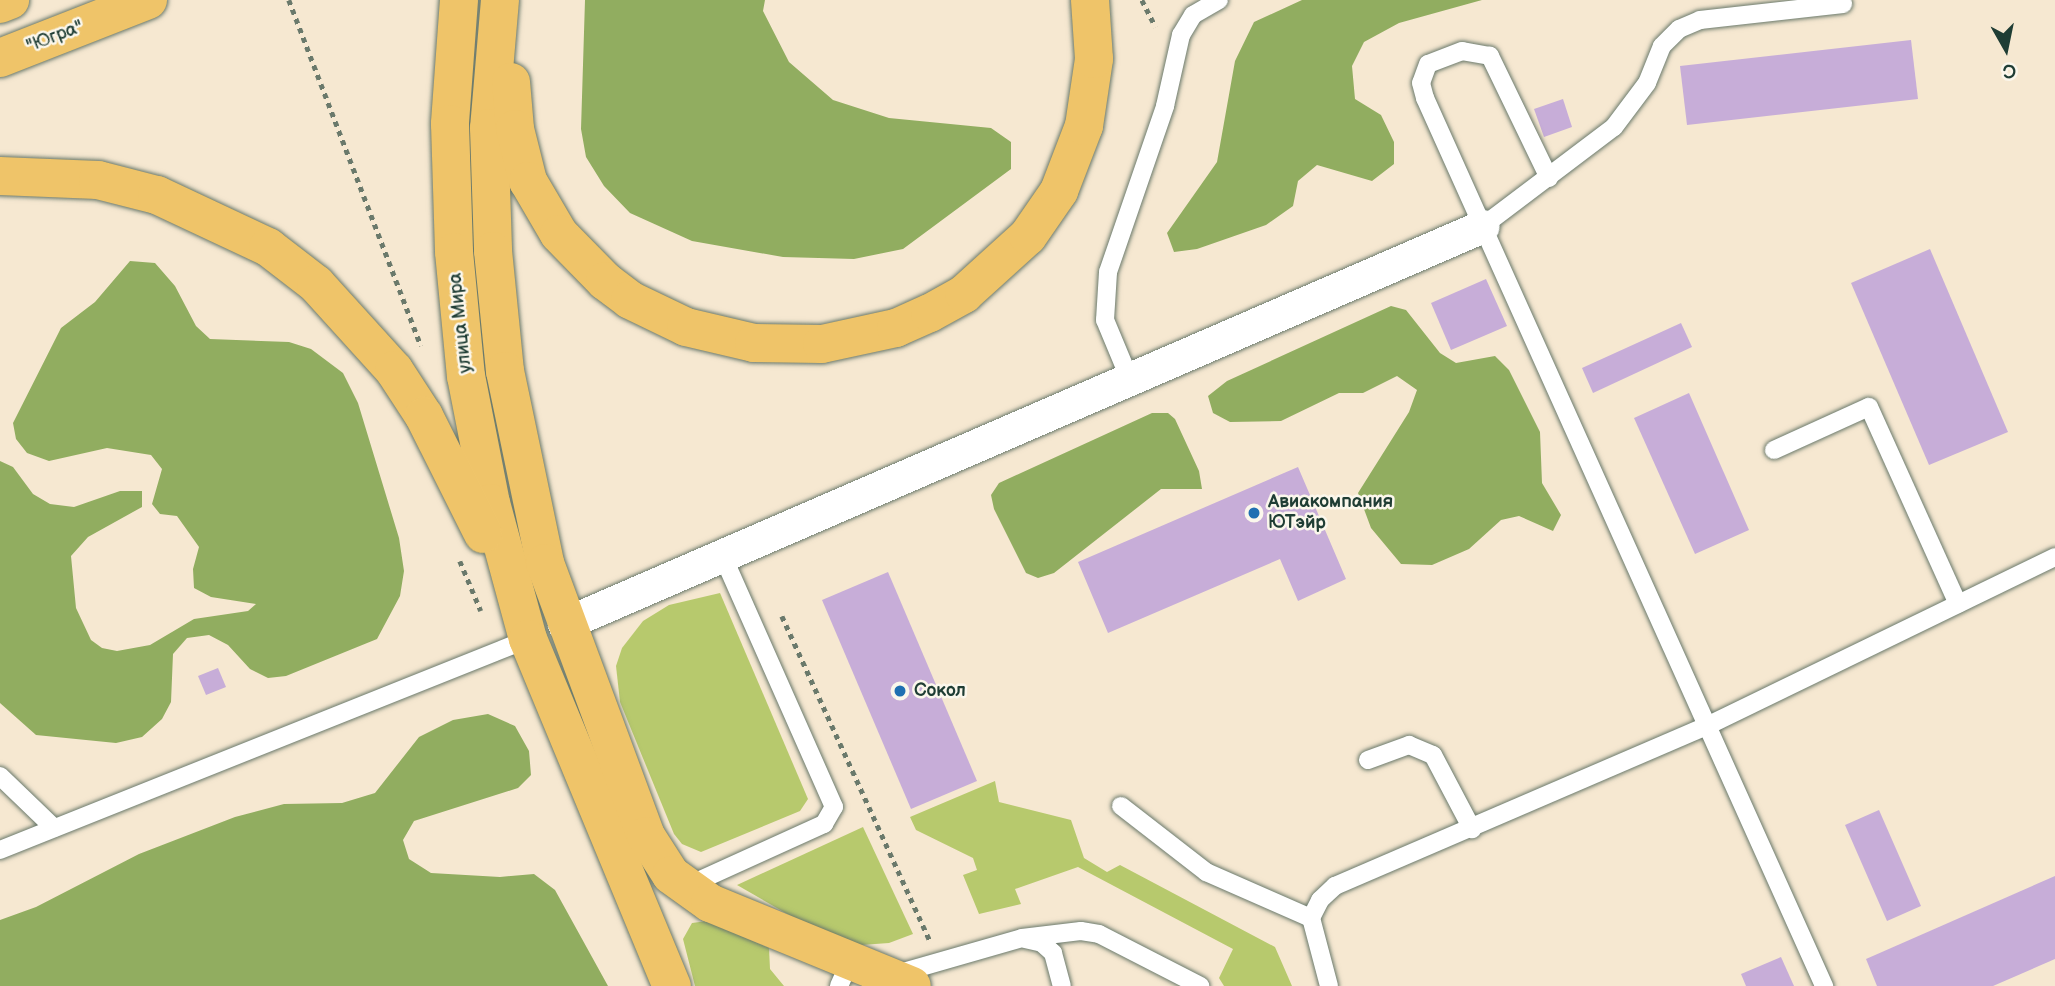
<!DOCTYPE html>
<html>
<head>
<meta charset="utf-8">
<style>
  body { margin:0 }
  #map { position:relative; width:2055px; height:986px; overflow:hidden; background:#f6e8d1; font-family:"Balsamiq Sans",sans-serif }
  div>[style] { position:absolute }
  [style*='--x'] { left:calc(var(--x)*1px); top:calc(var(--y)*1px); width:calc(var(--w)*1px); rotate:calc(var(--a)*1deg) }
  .green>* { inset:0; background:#b7c96d }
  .forest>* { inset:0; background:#91ad60 }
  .building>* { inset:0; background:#c7add8 }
  .path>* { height:4.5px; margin-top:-2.25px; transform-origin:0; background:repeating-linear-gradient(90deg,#6a796b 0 5px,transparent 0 10px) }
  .roads { filter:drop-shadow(0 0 2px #6a796b) drop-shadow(0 0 2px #6a796b) }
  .service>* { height:18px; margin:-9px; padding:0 9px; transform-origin:9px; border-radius:9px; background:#fff }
  .minor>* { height:33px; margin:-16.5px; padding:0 16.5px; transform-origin:16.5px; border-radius:16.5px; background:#fff }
  .primary>* { height:38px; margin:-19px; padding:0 19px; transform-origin:19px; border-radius:19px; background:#efc469 }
  .trunk>* { height:38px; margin:-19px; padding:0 19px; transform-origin:19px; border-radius:19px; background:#efc469 }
  .dots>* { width:19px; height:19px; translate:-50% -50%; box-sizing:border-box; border:4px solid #fbf7ec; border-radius:50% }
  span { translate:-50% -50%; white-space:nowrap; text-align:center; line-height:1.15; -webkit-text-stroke:5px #fbf7ec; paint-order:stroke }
  .street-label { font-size:18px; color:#1f3d34 }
  .poi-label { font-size:18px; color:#1f3d34; font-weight:700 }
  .left { translate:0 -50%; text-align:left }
  .north { position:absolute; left:1971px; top:14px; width:70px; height:70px; -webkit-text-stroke:5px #fbf7ec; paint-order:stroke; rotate:171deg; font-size:19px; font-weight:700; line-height:28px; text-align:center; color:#1f3d34 }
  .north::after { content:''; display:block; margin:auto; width:24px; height:32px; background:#1f3d34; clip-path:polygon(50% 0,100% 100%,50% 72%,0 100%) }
</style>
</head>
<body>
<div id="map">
  <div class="green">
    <div style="clip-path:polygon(720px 593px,808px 799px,800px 811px,701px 852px,682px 844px,674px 834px,620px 702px,616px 666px,622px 648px,643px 621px,669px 605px)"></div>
    <div style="clip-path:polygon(995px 781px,999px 802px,1071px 820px,1084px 858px,1107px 872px,1120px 865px,1275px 947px,1292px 986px,1224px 986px,1219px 978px,1233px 949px,1078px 867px,1015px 889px,1021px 904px,979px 914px,963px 875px,977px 870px,973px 858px,916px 830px,910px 817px)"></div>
    <div style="clip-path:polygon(863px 827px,913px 934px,889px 943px,861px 945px,810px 927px,737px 885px)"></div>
    <div style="clip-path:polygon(707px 921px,769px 948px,770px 969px,784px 986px,695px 986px,683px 939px,692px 923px)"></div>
  </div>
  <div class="forest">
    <div style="clip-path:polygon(585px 0,765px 0,763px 11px,789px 62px,833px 100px,889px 118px,991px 128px,1011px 142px,1011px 169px,903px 249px,854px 259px,783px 257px,692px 241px,630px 213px,604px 186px,586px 157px,581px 129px)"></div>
    <div style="clip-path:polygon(1302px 0,1482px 0,1399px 23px,1364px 42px,1352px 66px,1355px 99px,1381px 115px,1394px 142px,1394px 164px,1372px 181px,1317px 165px,1298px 181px,1293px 206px,1266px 225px,1197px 249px,1174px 252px,1167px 233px,1217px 162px,1235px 61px,1254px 22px)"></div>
    <div style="clip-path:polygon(130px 261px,155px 263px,175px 286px,196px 326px,210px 339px,289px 342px,311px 349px,343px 373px,358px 403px,399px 538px,404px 571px,400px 596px,377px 639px,286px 676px,268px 678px,250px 669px,228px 645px,209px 635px,187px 638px,173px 654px,171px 702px,162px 719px,142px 737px,116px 743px,36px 735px,0 703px,0 461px,13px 467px,33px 494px,50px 504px,74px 507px,120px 491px,142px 491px,142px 507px,88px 537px,71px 556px,76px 608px,91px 640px,102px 648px,117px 651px,150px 645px,194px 619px,248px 611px,256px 604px,211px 597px,194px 588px,193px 569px,199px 547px,177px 516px,160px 514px,152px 504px,162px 469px,151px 455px,107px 448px,49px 461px,27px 453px,16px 439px,13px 423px,61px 328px,95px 302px)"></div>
    <div style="clip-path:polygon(1391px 306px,1406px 310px,1440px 353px,1456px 363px,1495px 356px,1509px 370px,1540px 432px,1542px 483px,1561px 515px,1553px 531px,1519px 516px,1501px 520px,1469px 549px,1432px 565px,1401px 564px,1371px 528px,1358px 493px,1409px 412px,1417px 390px,1397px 376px,1363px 393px,1339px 393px,1281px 421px,1230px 422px,1213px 413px,1208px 396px,1227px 381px)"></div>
    <div style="clip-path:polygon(1152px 413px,1168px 413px,1175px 419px,1199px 471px,1202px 489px,1161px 489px,1054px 573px,1038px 578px,1026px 573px,994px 509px,991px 495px,999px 483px)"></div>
    <div style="clip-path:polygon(488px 714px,515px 726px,529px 751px,531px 775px,518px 788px,414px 821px,403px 840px,409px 859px,431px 873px,500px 877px,534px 874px,555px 890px,608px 986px,0 986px,0 920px,36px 907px,139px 854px,235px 817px,284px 804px,342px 803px,375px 793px,419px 737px,453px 720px)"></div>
  </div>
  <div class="building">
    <div style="clip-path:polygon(1911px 40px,1918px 99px,1687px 125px,1680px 66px)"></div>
    <div style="clip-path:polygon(1563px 99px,1572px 127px,1544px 137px,1534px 109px)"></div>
    <div style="clip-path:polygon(1930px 249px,2008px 432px,1929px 465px,1851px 283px)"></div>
    <div style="clip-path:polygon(1486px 279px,1507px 326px,1451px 350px,1431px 303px)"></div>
    <div style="clip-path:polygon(1681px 323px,1692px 347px,1593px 393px,1582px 368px)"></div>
    <div style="clip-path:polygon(1689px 393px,1749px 530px,1695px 554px,1634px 418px)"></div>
    <div style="clip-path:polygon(1298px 467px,1346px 579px,1298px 601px,1280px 559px,1108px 633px,1078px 562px)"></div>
    <div style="clip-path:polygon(888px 572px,977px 781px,911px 809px,822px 600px)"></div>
    <div style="clip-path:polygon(218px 668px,226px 687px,206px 695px,198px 676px)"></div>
    <div style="clip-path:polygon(1879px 810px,1921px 906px,1887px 921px,1845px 825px)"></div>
    <div style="clip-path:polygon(2055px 876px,2055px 959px,1993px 986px,1877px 986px,1866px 959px)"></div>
    <div style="clip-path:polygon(1781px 957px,1794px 986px,1746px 986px,1741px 974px)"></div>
  </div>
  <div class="path">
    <div style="--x:289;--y:0;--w:370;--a:69.1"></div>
    <div style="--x:1142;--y:0;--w:30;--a:63"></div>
    <div style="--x:460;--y:561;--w:54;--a:67.2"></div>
    <div style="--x:782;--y:616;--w:357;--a:65.5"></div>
  </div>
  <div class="roads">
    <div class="service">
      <div style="--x:1549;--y:178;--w:136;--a:-115.8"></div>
      <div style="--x:1490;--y:56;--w:28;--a:-170"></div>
      <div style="--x:1462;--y:51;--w:36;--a:159"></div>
      <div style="--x:1428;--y:64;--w:20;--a:110"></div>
      <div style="--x:1421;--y:83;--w:16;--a:75"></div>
      <div style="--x:1425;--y:98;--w:974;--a:65.8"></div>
      <div style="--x:1483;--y:226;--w:164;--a:-37.1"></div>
      <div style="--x:1614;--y:127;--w:55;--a:-53.1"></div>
      <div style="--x:1647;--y:83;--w:40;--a:-68"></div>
      <div style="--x:1662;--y:46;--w:24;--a:-45"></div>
      <div style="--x:1679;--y:29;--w:23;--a:-23"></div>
      <div style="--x:1700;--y:20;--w:144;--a:-6.4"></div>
      <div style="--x:1130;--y:380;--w:65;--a:-112.6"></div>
      <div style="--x:1105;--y:320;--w:48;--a:-86.4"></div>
      <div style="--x:1108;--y:272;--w:176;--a:-71"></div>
      <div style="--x:1165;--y:106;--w:73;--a:-77.3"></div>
      <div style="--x:1181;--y:35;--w:23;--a:-59"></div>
      <div style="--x:1193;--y:15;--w:30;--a:-30"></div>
      <div style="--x:1774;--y:450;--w:104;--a:-24.4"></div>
      <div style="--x:1869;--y:407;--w:216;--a:65.7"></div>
      <div style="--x:1368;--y:760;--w:44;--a:-20.1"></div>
      <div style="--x:1409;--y:745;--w:26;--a:23"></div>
      <div style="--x:1433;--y:755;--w:84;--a:62.2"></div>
      <div style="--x:0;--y:776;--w:75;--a:43.9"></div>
      <div style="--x:1121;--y:806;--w:108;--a:37.8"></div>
      <div style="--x:1206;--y:872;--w:115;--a:23.7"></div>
      <div style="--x:0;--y:850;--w:569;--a:-21.78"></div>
      <div style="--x:685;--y:887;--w:153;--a:-24.4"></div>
      <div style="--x:824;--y:824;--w:20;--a:-60"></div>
      <div style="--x:834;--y:807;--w:274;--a:-113.9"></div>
      <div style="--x:1025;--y:939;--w:17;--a:13"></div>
      <div style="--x:1042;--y:943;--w:15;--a:42"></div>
      <div style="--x:1053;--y:953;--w:34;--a:75"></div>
      <div style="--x:893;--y:975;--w:134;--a:-16"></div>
      <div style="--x:1022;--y:938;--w:59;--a:-6.8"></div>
      <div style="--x:1081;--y:931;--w:18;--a:9"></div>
      <div style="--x:1099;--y:934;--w:114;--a:27.2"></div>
      <div style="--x:839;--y:986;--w:27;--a:-66"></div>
      <div style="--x:1329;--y:986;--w:70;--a:-104.8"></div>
      <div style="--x:1311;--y:918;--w:20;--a:-63"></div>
      <div style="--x:1320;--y:900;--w:21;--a:-43"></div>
      <div style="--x:1335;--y:886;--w:405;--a:-23.3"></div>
      <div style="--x:1707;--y:726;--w:387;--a:-25.9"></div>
    </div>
    <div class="minor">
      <div style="--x:564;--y:624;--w:1001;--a:-23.42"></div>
    </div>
    <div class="primary">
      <div style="--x:459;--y:0;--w:124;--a:94.2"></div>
      <div style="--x:450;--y:124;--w:128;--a:88.2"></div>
      <div style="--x:454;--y:252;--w:125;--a:84.5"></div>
      <div style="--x:466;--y:376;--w:129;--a:78.9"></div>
      <div style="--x:491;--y:503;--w:141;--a:74.8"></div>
      <div style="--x:528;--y:639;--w:376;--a:67.5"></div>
      <div style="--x:500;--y:0;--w:128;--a:94.9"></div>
      <div style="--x:489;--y:128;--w:123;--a:88.1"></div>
      <div style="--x:493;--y:251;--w:121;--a:84.3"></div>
      <div style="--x:505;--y:371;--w:196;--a:78.2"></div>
      <div style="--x:545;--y:563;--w:291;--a:69.7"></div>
      <div style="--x:646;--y:836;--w:46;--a:57.3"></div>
      <div style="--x:671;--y:875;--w:48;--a:35.7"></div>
      <div style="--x:710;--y:903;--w:218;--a:22.3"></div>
      <div style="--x:511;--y:82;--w:47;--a:85.1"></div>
      <div style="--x:515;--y:129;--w:54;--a:76"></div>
      <div style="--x:528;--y:181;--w:61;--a:59.7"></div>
      <div style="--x:559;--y:234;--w:66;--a:45.6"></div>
      <div style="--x:605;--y:281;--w:31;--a:37"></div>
      <div style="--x:630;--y:300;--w:62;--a:25.7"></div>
      <div style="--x:686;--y:327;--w:70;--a:13.2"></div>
      <div style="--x:754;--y:343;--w:68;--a:0.8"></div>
      <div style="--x:822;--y:344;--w:76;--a:-12.2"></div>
      <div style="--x:896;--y:328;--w:37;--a:-24"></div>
      <div style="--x:930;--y:313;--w:39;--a:-29"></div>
      <div style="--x:964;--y:294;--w:86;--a:-42.2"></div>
      <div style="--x:1028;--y:236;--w:55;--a:-55.4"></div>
      <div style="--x:1059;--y:191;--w:70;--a:-69"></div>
      <div style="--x:1084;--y:126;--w:68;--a:-81.5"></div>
      <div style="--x:1094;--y:59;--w:59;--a:-93.9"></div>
      <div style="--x:0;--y:176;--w:98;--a:2.3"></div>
      <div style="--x:98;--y:180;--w:61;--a:14.3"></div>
      <div style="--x:157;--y:195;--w:123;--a:25.1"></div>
      <div style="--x:268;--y:247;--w:61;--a:37.6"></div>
      <div style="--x:316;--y:284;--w:116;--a:47.8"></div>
      <div style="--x:394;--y:370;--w:55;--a:56.9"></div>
      <div style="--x:424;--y:416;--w:132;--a:63.4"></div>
    </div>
    <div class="trunk">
      <div style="--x:0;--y:4;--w:11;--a:-22"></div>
      <div style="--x:0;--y:58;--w:159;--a:-21.4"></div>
    </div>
  </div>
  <div class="dots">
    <div style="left:1254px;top:513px;background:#1f6fb2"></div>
    <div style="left:900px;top:691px;background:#1f6fb2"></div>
  </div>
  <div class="street-label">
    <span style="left:55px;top:37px;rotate:-21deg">"Югра"</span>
    <span style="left:461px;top:323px;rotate:-96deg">улица Мира</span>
  </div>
  <div class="poi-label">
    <span class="left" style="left:1268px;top:513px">Авиакомпания<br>ЮТэйр</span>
    <span class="left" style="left:914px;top:691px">Сокол</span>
  </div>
  <div class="north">С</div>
</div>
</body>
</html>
